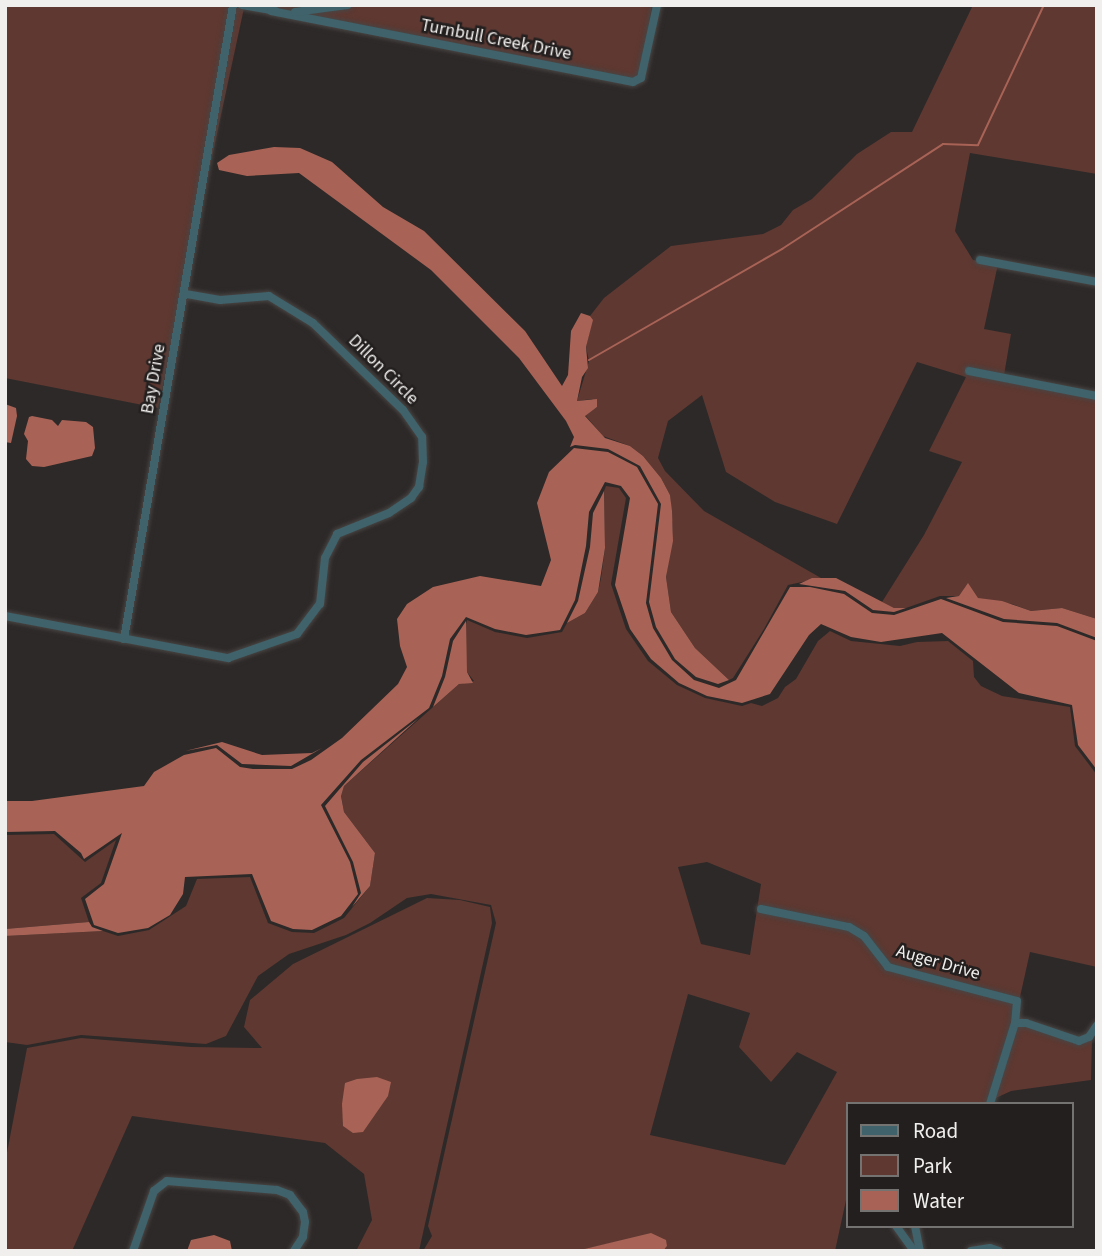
<!DOCTYPE html>
<html>
<head>
<meta charset="utf-8">
<style>
  body { margin:0 }
  #map { position:relative; width:1102px; height:1256px; overflow:hidden; background:#2d2928; font-family:"Source Sans 3",sans-serif }
  div>[style] { position:absolute }
  [style*='--x'] { left:calc(var(--x)*1px); top:calc(var(--y)*1px); width:calc(var(--w)*1px); rotate:calc(var(--a)*1deg) }
  .green>* { inset:0; background:#5e3831 }
  .water>* { inset:0; background:#a86356 }
  .stream>* { height:2px; margin:-1px; padding:0 1px; transform-origin:1px; border-radius:1px; background:#a86356 }
  .roads { filter:drop-shadow(0 0 2px #484544) drop-shadow(0 0 2px #484544) }
  .minor>* { height:8px; margin:-4px; padding:0 4px; transform-origin:4px; border-radius:4px; background:#40626a }
  span { translate:-50% -50%; white-space:nowrap; text-align:center; line-height:1.15; -webkit-text-stroke:5px #231f1f; paint-order:stroke }
  .street-label { font-size:18px; color:#f1efee }
  .frame { position:absolute; inset:0; border:7px solid #f1efee; pointer-events:none }
  .legend { position:absolute; left:846px; top:1102px; width:228px; height:126px; box-sizing:border-box; background:#231f1f; border:2px solid #757272; margin:0; padding:9px 12px; list-style:none; font-size:21px; color:#f1efee }
  .legend li { display:flex; align-items:center; gap:14px; height:35px }
  .legend b { width:35px; border:2px solid #757272 }
</style>
</head>
<body>
<div id="map">
  <div class="green">
    <div style="clip-path:polygon(5px 5px,652px 5px,639px 80px,244px 8px,158px 408px,5px 378px)"></div>
    <div style="clip-path:polygon(973px 5px,1097px 5px,1097px 174px,970px 153px,955px 231px,973px 260px,998px 264px,984px 329px,1011px 334px,1003px 381px,1097px 393px,1097px 619px,1062px 608px,1031px 611px,1012px 604px,959px 596px,940px 596px,906px 608px,894px 608px,882px 602px,924px 535px,962px 462px,929px 451px,966px 377px,917px 362px,837px 524px,775px 502px,726px 472px,702px 395px,668px 421px,658px 458px,665px 471px,704px 511px,821px 578px,788px 585px,764px 629px,733px 678px,729px 680px,695px 648px,671px 612px,666px 577px,673px 533px,670px 495px,661px 478px,643px 456px,630px 446px,603px 436px,585px 415px,597px 407px,592px 399px,577px 401px,589px 361px,586px 347px,592px 321px,590px 316px,604px 298px,671px 246px,763px 234px,781px 225px,793px 210px,812px 199px,857px 154px,891px 132px,912px 132px)"></div>
    <div style="clip-path:polygon(evenodd,606px 486px,619px 488px,626px 498px,611px 584px,626px 629px,648px 661px,677px 685px,705px 698px,742px 706px,751px 703px,762px 706px,778px 698px,785px 687px,796px 679px,818px 641px,830px 631px,851px 641px,900px 646px,917px 642px,948px 641px,973px 661px,974px 677px,981px 686px,1002px 696px,1070px 707px,1075px 746px,1097px 775px,1097px 967px,1030px 952px,1016px 1015px,1060px 1037px,1092px 1039px,1091px 1080px,1011px 1091px,983px 1104px,848px 1104px,848px 1191px,835px 1251px,663px 1251px,667px 1246px,638px 1237px,576px 1251px,423px 1251px,432px 1236px,428px 1226px,496px 923px,491px 905px,431px 894px,407px 898px,370px 923px,346px 935px,289px 954px,258px 976px,226px 1036px,206px 1044px,81px 1035px,27px 1045px,5px 1042px,5px 936px,103px 931px,118px 936px,149px 930px,186px 906px,197px 879px,250px 877px,268px 923px,292px 932px,314px 933px,344px 918px,370px 886px,375px 853px,344px 812px,341px 795px,344px 786px,459px 684px,474px 681px,467px 672px,464px 632px,467px 620px,495px 632px,527px 638px,562px 632px,567px 623px,585px 613px,598px 592px,601px 578px,605px 548px,604px 491px,606px 486px,707px 862px,761px 884px,750px 955px,701px 944px,678px 867px,707px 862px,606px 486px,688px 994px,750px 1013px,739px 1047px,771px 1082px,797px 1052px,837px 1072px,785px 1165px,650px 1135px,688px 994px)"></div>
    <div style="clip-path:polygon(54px 834px,85px 862px,116px 840px,101px 883px,81px 898px,89px 922px,5px 929px,5px 835px)"></div>
    <div style="clip-path:polygon(427px 898px,460px 900px,490px 907px,492px 923px,419px 1251px,356px 1251px,372px 1220px,364px 1174px,325px 1143px,132px 1116px,72px 1251px,5px 1251px,5px 1163px,27px 1048px,81px 1038px,191px 1047px,262px 1048px,244px 1027px,250px 1000px,293px 964px)"></div>
  </div>
  <div class="water">
    <div style="clip-path:polygon(274px 147px,300px 148px,332px 162px,383px 207px,424px 231px,525px 331px,562px 386px,568px 375px,571px 331px,581px 313px,590px 316px,593px 320px,586px 347px,588px 368px,582px 377px,577px 401px,597px 399px,597px 407px,585px 416px,605px 438px,630px 446px,643px 456px,661px 478px,670px 495px,672px 511px,673px 541px,666px 577px,671px 612px,695px 648px,729px 680px,718px 684px,696px 677px,675px 659px,656px 627px,649px 602px,661px 504px,640px 466px,608px 449px,575px 445px,570px 447px,574px 437px,566px 421px,519px 358px,431px 270px,299px 173px,247px 176px,219px 170px,217px 163px,229px 155px)"></div>
    <div style="clip-path:polygon(5px 404px,16px 408px,17px 416px,11px 443px,5px 442px)"></div>
    <div style="clip-path:polygon(32px 416px,52px 420px,58px 426px,62px 420px,86px 422px,93px 427px,95px 448px,92px 456px,44px 467px,32px 466px,26px 459px,28px 441px,24px 434px,29px 417px)"></div>
    <div style="clip-path:polygon(574px 448px,608px 452px,637px 467px,658px 504px,646px 603px,653px 628px,672px 660px,694px 680px,719px 688px,736px 680px,790px 587px,810px 587px,844px 594px,872px 613px,894px 615px,941px 599px,1003px 622px,1057px 626px,1097px 641px,1097px 770px,1078px 745px,1072px 705px,1019px 693px,942px 633px,881px 642px,851px 637px,821px 624px,809px 635px,770px 694px,742px 703px,707px 696px,679px 683px,651px 659px,630px 629px,615px 585px,630px 498px,621px 486px,605px 482px,589px 512px,586px 546px,575px 600px,560px 630px,526px 635px,495px 629px,466px 617px,450px 639px,442px 676px,429px 708px,361px 760px,321px 805px,350px 862px,358px 894px,341px 916px,312px 930px,293px 929px,271px 921px,252px 874px,185px 877px,183px 894px,170px 915px,148px 928px,118px 933px,94px 925px,85px 899px,104px 884px,122px 833px,84px 859px,81px 853px,55px 831px,5px 832px,5px 801px,32px 801px,144px 786px,154px 772px,184px 755px,216px 748px,240px 767px,253px 769px,292px 769px,311px 760px,342px 738px,398px 684px,407px 667px,400px 646px,397px 619px,407px 604px,433px 587px,480px 576px,541px 586px,551px 560px,537px 503px,549px 472px)"></div>
    <div style="clip-path:polygon(604px 491px,605px 548px,598px 592px,585px 613px,567px 623px,578px 601px,590px 547px,593px 513px)"></div>
    <div style="clip-path:polygon(812px 578px,836px 578px,894px 608px,906px 608px,894px 612px,873px 610px,845px 591px,799px 584px)"></div>
    <div style="clip-path:polygon(968px 583px,978px 598px,1002px 601px,1031px 611px,1062px 608px,1097px 619px,1097px 638px,1057px 623px,1004px 619px,946px 598px,959px 596px)"></div>
    <div style="clip-path:polygon(466px 621px,467px 672px,473px 683px,459px 684px,433px 707px,445px 677px,453px 641px)"></div>
    <div style="clip-path:polygon(419px 718px,344px 786px,341px 796px,344px 812px,375px 853px,370px 886px,352px 907px,361px 893px,353px 862px,325px 806px,363px 762px)"></div>
    <div style="clip-path:polygon(222px 742px,262px 755px,312px 753px,322px 748px,291px 766px,242px 764px,217px 745px,185px 751px)"></div>
    <div style="clip-path:polygon(89px 922px,92px 927px,103px 931px,5px 936px,5px 929px)"></div>
    <div style="clip-path:polygon(377px 1077px,391px 1082px,388px 1096px,363px 1132px,353px 1133px,343px 1126px,342px 1104px,345px 1083px,357px 1079px)"></div>
    <div style="clip-path:polygon(651px 1233px,666px 1240px,667px 1246px,663px 1251px,576px 1251px)"></div>
    <div style="clip-path:polygon(214px 1235px,230px 1241px,232px 1251px,187px 1251px,191px 1240px)"></div>
  </div>
  <div class="stream">
    <div style="--x:589;--y:360;--w:223;--a:-29.9"></div>
    <div style="--x:782;--y:249;--w:192;--a:-33.1"></div>
    <div style="--x:943;--y:144;--w:35;--a:2"></div>
    <div style="--x:978;--y:145;--w:155;--a:-64.8"></div>
  </div>
  <div class="roads">
    <div class="minor">
      <div style="--x:242;--y:5;--w:34;--a:10"></div>
      <div style="--x:271;--y:11;--w:369;--a:11.1"></div>
      <div style="--x:633;--y:82;--w:9;--a:-27"></div>
      <div style="--x:641;--y:78;--w:75;--a:-77.6"></div>
      <div style="--x:295;--y:12;--w:53;--a:-7.5"></div>
      <div style="--x:980;--y:260;--w:119;--a:10.6"></div>
      <div style="--x:969;--y:371;--w:130;--a:11.1"></div>
      <div style="--x:5;--y:616;--w:227;--a:10.7"></div>
      <div style="--x:228;--y:658;--w:73;--a:-19.2"></div>
      <div style="--x:297;--y:634;--w:38;--a:-53"></div>
      <div style="--x:320;--y:604;--w:46;--a:-83.8"></div>
      <div style="--x:325;--y:558;--w:27;--a:-63"></div>
      <div style="--x:337;--y:534;--w:56;--a:-22"></div>
      <div style="--x:389;--y:513;--w:27;--a:-34"></div>
      <div style="--x:411;--y:498;--w:14;--a:-54"></div>
      <div style="--x:419;--y:487;--w:25;--a:-81"></div>
      <div style="--x:423;--y:462;--w:25;--a:-92"></div>
      <div style="--x:422;--y:437;--w:33;--a:-125"></div>
      <div style="--x:403;--y:410;--w:125;--a:-136"></div>
      <div style="--x:313;--y:323;--w:52;--a:-148.5"></div>
      <div style="--x:269;--y:296;--w:49;--a:175.3"></div>
      <div style="--x:220;--y:300;--w:35;--a:-170"></div>
      <div style="--x:124;--y:639;--w:643;--a:-80.24"></div>
      <div style="--x:761;--y:909;--w:90;--a:11.6"></div>
      <div style="--x:849;--y:927;--w:17;--a:31"></div>
      <div style="--x:864;--y:936;--w:39;--a:52"></div>
      <div style="--x:888;--y:967;--w:133;--a:14.8"></div>
      <div style="--x:1017;--y:1001;--w:22;--a:95"></div>
      <div style="--x:1015;--y:1023;--w:85;--a:107.2"></div>
      <div style="--x:1015;--y:1023;--w:11;--a:0"></div>
      <div style="--x:1026;--y:1023;--w:56;--a:18.8"></div>
      <div style="--x:1079;--y:1041;--w:11;--a:-22"></div>
      <div style="--x:1089;--y:1037;--w:14;--a:-56"></div>
      <div style="--x:896;--y:1226;--w:31;--a:54"></div>
      <div style="--x:915;--y:1226;--w:25;--a:79"></div>
      <div style="--x:133;--y:1251;--w:64;--a:-70.7"></div>
      <div style="--x:154;--y:1191;--w:16;--a:-38"></div>
      <div style="--x:167;--y:1181;--w:110;--a:4.7"></div>
      <div style="--x:277;--y:1190;--w:14;--a:21"></div>
      <div style="--x:290;--y:1195;--w:21;--a:53"></div>
      <div style="--x:303;--y:1212;--w:10;--a:79"></div>
      <div style="--x:305;--y:1222;--w:15;--a:98"></div>
      <div style="--x:303;--y:1237;--w:17;--a:123"></div>
      <div style="--x:971;--y:1251;--w:19;--a:-9"></div>
      <div style="--x:990;--y:1248;--w:9;--a:18"></div>
    </div>
  </div>
  <div class="street-label">
    <span style="left:496px;top:40px;rotate:11deg">Turnbull Creek Drive</span>
    <span style="left:383px;top:370px;rotate:45deg">Dillon Circle</span>
    <span style="left:154px;top:379px;rotate:-80deg">Bay Drive</span>
    <span style="left:938px;top:963px;rotate:16deg">Auger Drive</span>
  </div>
  <div class="frame"></div>
  <ul class="legend">
  <li><b style="height:9px;background:#40626a"></b>Road</li>
  <li><b style="height:19px;background:#5e3831"></b>Park</li>
  <li><b style="height:19px;background:#a86356"></b>Water</li>
  </ul>
</div>
</body>
</html>
